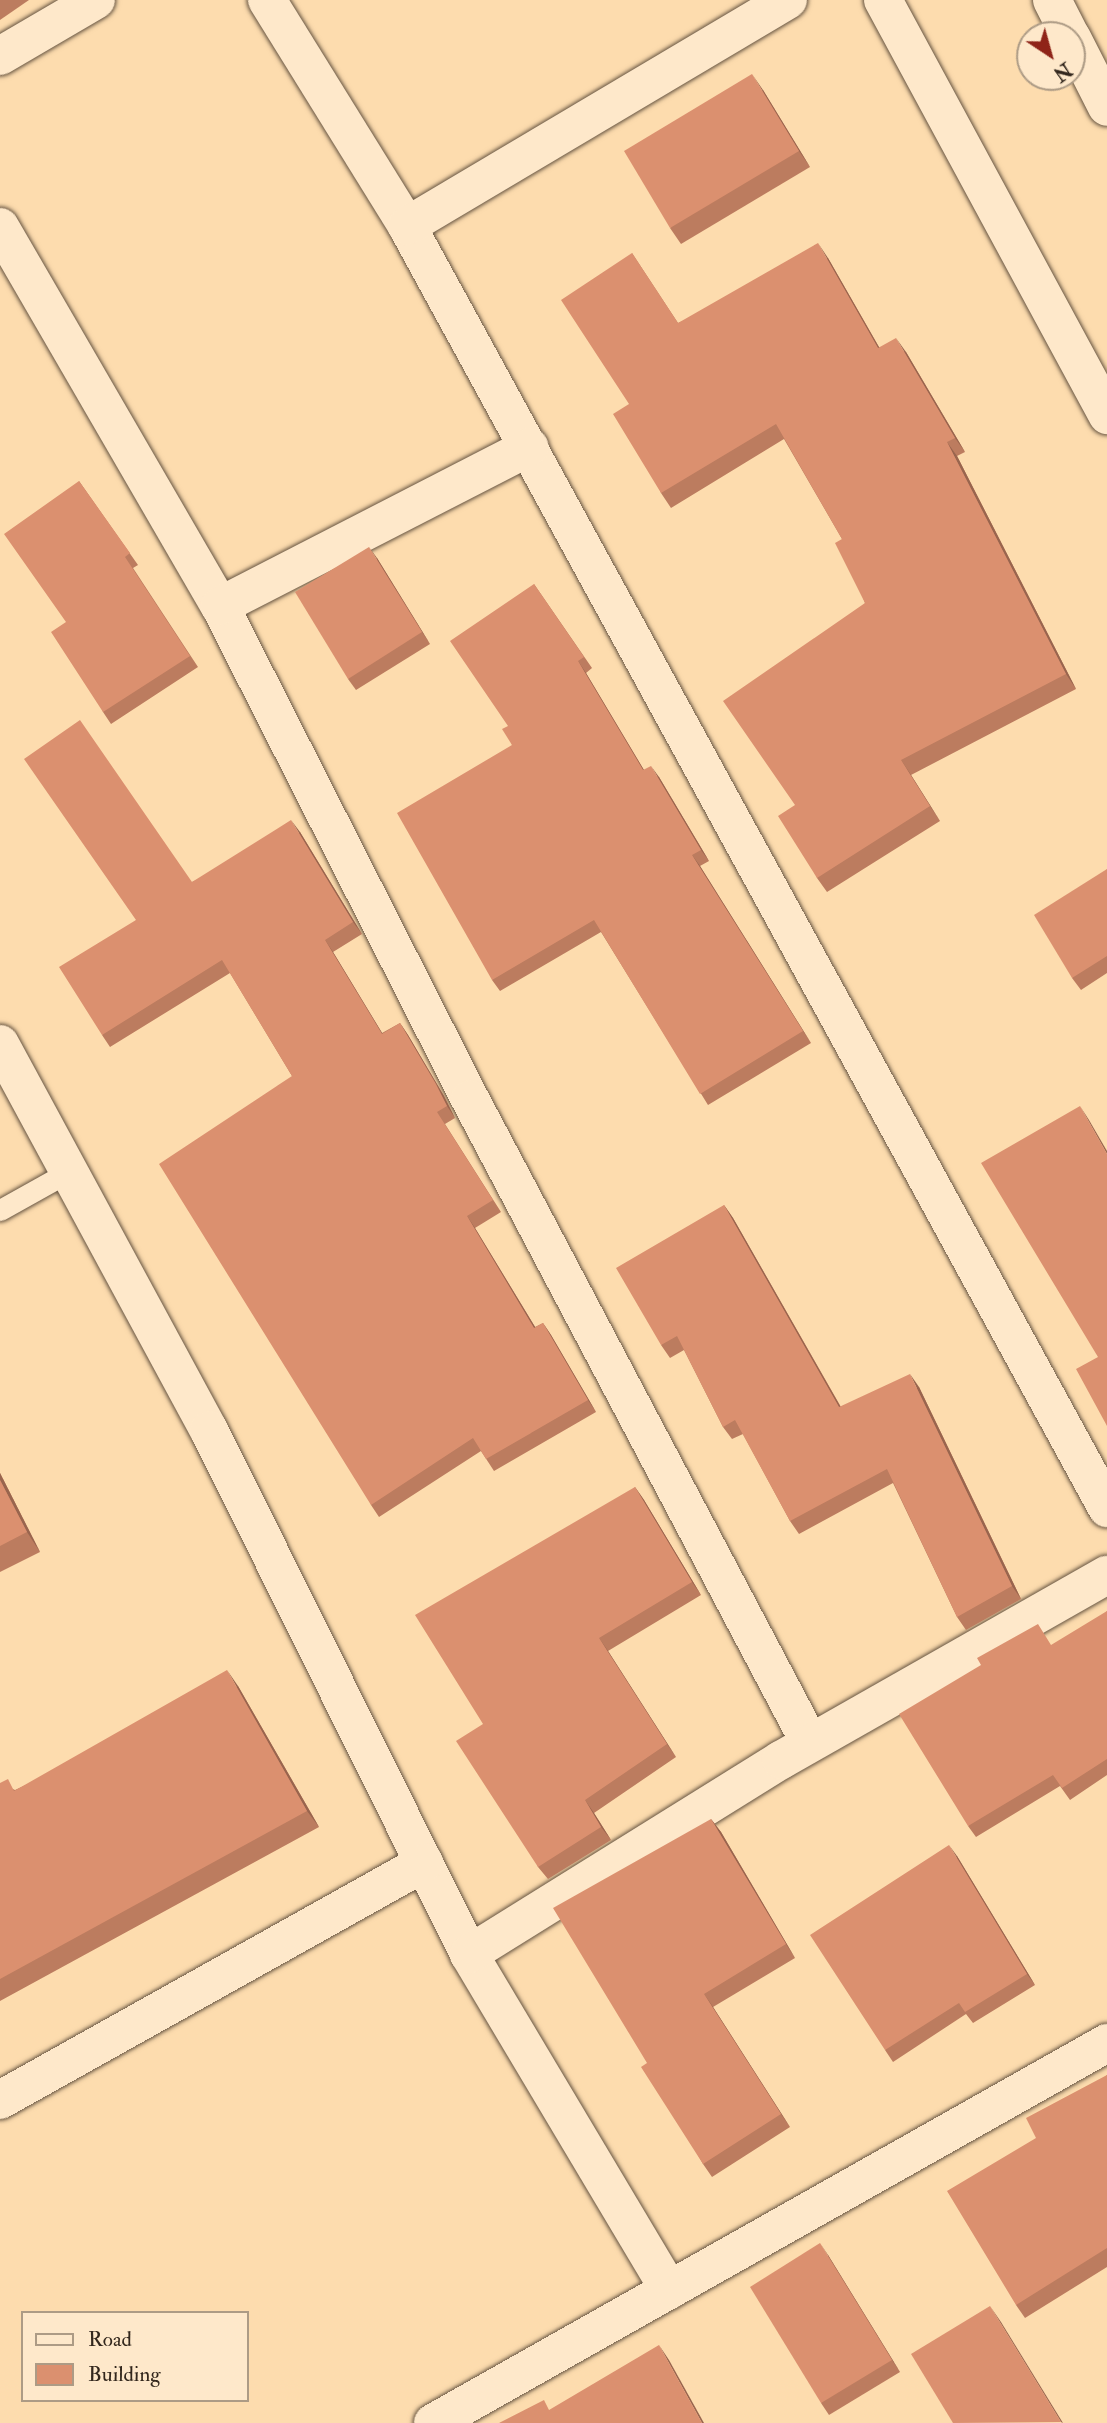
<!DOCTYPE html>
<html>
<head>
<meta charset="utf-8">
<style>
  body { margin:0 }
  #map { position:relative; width:1107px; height:2423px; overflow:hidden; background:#fddcae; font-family:"IM FELL Double Pica",serif }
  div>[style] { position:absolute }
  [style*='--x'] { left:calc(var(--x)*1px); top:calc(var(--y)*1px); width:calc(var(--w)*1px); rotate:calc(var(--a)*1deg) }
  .roads { filter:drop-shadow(0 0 2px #665441) drop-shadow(0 0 2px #665441) }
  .service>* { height:21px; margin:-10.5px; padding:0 10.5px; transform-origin:10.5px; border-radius:10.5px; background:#fee8ca }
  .minor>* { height:38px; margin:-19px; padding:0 19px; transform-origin:19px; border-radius:19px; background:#fee8ca }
  .tertiary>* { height:38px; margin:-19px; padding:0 19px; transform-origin:19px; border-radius:19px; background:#fee8ca }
  .wall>* { inset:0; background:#bc7c5f }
  .shaded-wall>* { inset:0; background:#99654e }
  .building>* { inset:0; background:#db906f }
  span { translate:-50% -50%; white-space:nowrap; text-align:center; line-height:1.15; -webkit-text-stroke:5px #fee8ca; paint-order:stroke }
  .legend { position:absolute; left:21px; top:2311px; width:228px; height:91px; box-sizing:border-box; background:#fee8ca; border:2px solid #ad9b85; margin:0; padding:9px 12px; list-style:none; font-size:21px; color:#33271d }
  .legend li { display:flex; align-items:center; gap:14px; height:35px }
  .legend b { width:35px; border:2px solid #ad9b85 }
  .north { position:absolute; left:1016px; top:21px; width:70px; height:70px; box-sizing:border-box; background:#fee8ca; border:2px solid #ad9b85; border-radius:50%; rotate:144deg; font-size:19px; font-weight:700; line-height:28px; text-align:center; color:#33271d }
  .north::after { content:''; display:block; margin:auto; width:24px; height:32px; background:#8f2418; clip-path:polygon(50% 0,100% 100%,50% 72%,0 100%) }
</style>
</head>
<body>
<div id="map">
  <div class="roads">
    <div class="service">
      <div style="--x:0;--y:1210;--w:78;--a:-29.2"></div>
    </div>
    <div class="minor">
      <div style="--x:267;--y:0;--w:266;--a:58.2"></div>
      <div style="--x:407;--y:226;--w:1461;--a:61.36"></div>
      <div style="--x:0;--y:56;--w:111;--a:-30.3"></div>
      <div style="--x:407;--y:226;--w:443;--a:-30.7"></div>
      <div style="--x:0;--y:227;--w:438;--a:59.9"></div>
      <div style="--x:220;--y:606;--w:553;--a:63.11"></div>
      <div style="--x:470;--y:1099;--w:728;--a:62.17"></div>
      <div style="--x:220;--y:606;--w:348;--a:-27.2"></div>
      <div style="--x:0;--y:1044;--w:439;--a:61.6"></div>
      <div style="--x:209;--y:1430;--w:585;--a:63.61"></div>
      <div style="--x:469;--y:1954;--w:391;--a:59.2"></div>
      <div style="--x:469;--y:1954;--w:367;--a:-31.9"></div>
      <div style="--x:781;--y:1760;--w:375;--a:-29.6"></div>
      <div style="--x:0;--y:2100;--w:486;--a:-29.2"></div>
      <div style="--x:433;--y:2423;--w:774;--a:-29.41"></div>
    </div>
    <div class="tertiary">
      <div style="--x:883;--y:0;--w:472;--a:61.6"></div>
      <div style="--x:1052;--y:0;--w:39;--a:63"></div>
      <div style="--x:1072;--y:38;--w:77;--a:63.1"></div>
    </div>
  </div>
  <div class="wall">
    <div style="clip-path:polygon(0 0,29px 0,0 20px)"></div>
    <div style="clip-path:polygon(763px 90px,810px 167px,681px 244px,670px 228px)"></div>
    <div style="clip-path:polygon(632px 253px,678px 323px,828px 258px,879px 347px,906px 352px,965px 452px,957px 456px,1076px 689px,911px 775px,940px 821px,827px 892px,817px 878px,795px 805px,865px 603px,842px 539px,784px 439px,671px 508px,661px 493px,629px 404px)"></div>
    <div style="clip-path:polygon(79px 481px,138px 565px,133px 568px,198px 667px,111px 724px,103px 712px,66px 622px)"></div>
    <div style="clip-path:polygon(377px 558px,430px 644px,356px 690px,348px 679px)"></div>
    <div style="clip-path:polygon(534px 584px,592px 668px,586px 673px,644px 770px,659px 777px,709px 861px,700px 866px,811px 1043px,708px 1105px,601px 932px,500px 991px,492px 980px,512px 745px,508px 726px)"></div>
    <div style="clip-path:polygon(300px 832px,362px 934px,333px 952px,382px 1033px,400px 1023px,408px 1035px,444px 1096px,455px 1118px,445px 1124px,501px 1212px,475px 1228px,535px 1327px,543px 1323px,551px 1335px,596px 1412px,494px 1471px,481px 1451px,379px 1517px,371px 1505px,292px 1076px,230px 973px,110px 1047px,102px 1035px,136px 920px,192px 882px)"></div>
    <div style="clip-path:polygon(1107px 869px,1107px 973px,1081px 990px,1072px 978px)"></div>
    <div style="clip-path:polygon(724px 1205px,733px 1218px,841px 1407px,919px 1387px,1021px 1599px,966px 1630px,957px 1617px,893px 1483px,799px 1534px,790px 1521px,743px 1434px,732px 1439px,723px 1427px,684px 1350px,670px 1358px,661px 1345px)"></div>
    <div style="clip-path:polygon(0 1473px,40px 1552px,0 1572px)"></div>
    <div style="clip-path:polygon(635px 1487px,644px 1500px,701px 1595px,608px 1651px,676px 1757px,594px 1813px,611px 1840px,548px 1879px,538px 1867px,483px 1724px)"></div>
    <div style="clip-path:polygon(1107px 1611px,1107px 1775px,1070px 1800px,1060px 1786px,976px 1837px,968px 1826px)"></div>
    <div style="clip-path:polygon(238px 1686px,319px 1827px,0 2001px,0 1783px,15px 1790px)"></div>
    <div style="clip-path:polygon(711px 1819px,721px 1832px,795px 1958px,713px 2007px,790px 2127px,712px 2177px,703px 2164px,647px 2063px)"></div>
    <div style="clip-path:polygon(957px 1856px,1035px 1985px,973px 2023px,966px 2014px,893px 2062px,885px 2050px)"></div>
    <div style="clip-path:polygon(1107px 2075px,1107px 2267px,1025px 2318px,1016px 2305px,1036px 2138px)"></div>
    <div style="clip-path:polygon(828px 2255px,900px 2372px,829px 2415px,821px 2403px)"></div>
  </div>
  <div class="shaded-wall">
    <div style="clip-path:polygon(752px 74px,763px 90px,810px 167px,799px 151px)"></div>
    <div style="clip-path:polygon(818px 243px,828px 258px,888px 363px,878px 348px)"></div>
    <div style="clip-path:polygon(896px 338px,906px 352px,965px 452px,955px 438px)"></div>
    <div style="clip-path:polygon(947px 442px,957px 456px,1076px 689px,1066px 674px)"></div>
    <div style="clip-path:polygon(369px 547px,377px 558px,430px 644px,422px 632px)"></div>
    <div style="clip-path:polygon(578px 661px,586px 673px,651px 782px,643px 770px)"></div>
    <div style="clip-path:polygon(901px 760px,911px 775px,940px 821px,930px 806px)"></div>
    <div style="clip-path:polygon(651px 766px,659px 777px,709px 861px,701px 850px)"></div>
    <div style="clip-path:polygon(291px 820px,300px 832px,362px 934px,353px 922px)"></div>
    <div style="clip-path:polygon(692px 855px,700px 866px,811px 1043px,803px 1031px)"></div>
    <div style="clip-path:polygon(325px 940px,333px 952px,390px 1046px,382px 1034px)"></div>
    <div style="clip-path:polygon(400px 1023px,408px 1035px,444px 1096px,455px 1118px,447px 1106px)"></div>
    <div style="clip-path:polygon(1080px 1106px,1089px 1120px,1107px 1151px,1107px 1154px)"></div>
    <div style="clip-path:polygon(724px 1205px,733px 1218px,848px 1420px,839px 1407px)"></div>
    <div style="clip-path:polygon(467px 1216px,475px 1228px,543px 1340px,534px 1328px)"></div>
    <div style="clip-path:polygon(543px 1323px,551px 1335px,596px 1412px,588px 1400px)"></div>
    <div style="clip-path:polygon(910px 1374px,919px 1387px,1021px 1599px,1012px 1586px)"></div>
    <div style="clip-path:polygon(0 1473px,40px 1552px,27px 1532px,0 1480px)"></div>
    <div style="clip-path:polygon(635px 1487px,644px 1500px,701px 1595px,692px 1582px)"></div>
    <div style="clip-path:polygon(599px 1638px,608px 1651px,676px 1757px,667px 1744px)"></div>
    <div style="clip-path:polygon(227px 1670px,238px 1686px,319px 1827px,307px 1811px)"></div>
    <div style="clip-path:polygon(585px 1800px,594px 1813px,611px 1840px,601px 1827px)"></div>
    <div style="clip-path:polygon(711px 1819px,721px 1832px,795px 1958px,786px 1944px)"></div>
    <div style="clip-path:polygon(949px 1845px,957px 1856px,1035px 1985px,1027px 1974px)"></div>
    <div style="clip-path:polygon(704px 1994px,713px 2007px,790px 2127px,781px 2114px)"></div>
    <div style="clip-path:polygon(820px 2243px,828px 2255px,900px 2372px,892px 2360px)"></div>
    <div style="clip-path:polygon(990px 2306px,1001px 2322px,1063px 2423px,1061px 2422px)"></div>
    <div style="clip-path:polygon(659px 2345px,669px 2360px,704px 2423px,702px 2423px)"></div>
  </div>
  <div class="building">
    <div style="clip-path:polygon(752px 74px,799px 151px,670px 228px,624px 151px)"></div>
    <div style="clip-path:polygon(818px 243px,878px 348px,896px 338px,955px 438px,947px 442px,1066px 674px,901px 760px,930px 806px,817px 878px,778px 816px,795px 805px,723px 701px,865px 603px,835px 543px,842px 539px,776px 424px,661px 493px,613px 414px,629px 404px,561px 300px,632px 253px,678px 323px)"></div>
    <div style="clip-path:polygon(79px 481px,130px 553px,125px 557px,190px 656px,103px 712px,51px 632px,66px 622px,4px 534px)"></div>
    <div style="clip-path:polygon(369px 547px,422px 632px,348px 679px,295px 592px)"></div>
    <div style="clip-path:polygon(534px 584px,584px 657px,578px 661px,643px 770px,651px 766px,701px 850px,692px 855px,803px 1031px,700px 1094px,594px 920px,492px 980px,397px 813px,512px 745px,502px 729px,508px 726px,450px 641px)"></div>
    <div style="clip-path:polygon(80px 720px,192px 882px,291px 820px,353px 922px,325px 940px,382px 1034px,400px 1023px,436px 1084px,447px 1106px,437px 1112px,493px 1200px,467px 1216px,534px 1328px,543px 1323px,588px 1400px,486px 1459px,473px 1438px,371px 1505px,159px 1164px,292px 1076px,222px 960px,102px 1035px,59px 967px,136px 920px,24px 759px)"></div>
    <div style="clip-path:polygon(1107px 869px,1107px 956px,1072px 978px,1034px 915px)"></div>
    <div style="clip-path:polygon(1080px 1106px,1107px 1154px,1107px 1426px,1076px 1369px,1098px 1357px,981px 1163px)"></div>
    <div style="clip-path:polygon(724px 1205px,839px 1407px,910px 1374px,1012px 1586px,957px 1617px,887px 1469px,790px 1521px,735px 1420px,723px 1427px,677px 1336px,661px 1345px,616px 1268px)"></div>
    <div style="clip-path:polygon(0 1480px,27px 1532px,0 1546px)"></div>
    <div style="clip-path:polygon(635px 1487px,692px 1582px,599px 1638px,667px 1744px,585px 1800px,601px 1827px,538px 1867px,456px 1741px,483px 1724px,415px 1615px)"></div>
    <div style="clip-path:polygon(1107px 1611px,1107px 1759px,1062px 1788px,1053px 1775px,968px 1826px,899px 1714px,981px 1665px,977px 1658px,1038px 1624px,1051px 1645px)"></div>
    <div style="clip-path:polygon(227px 1670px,307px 1811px,0 1979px,0 1783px,8px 1779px,14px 1791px)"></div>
    <div style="clip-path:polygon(711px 1819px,786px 1944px,704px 1994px,781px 2114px,703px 2164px,641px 2067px,647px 2063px,553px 1908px)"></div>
    <div style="clip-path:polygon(949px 1845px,1027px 1974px,965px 2012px,959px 2003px,885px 2050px,810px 1935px)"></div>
    <div style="clip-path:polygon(1107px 2075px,1107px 2248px,1016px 2305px,947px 2191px,1036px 2138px,1026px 2118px)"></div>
    <div style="clip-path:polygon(820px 2243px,892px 2360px,821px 2403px,750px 2287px)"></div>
    <div style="clip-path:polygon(990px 2306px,1061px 2422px,953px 2423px,911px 2354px)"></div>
    <div style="clip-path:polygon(659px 2345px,702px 2423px,499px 2423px,544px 2400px,549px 2410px)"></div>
  </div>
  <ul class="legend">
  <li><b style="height:9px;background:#fee8ca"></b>Road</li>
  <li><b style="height:19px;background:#db906f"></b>Building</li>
  </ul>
  <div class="north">N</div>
</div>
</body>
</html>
